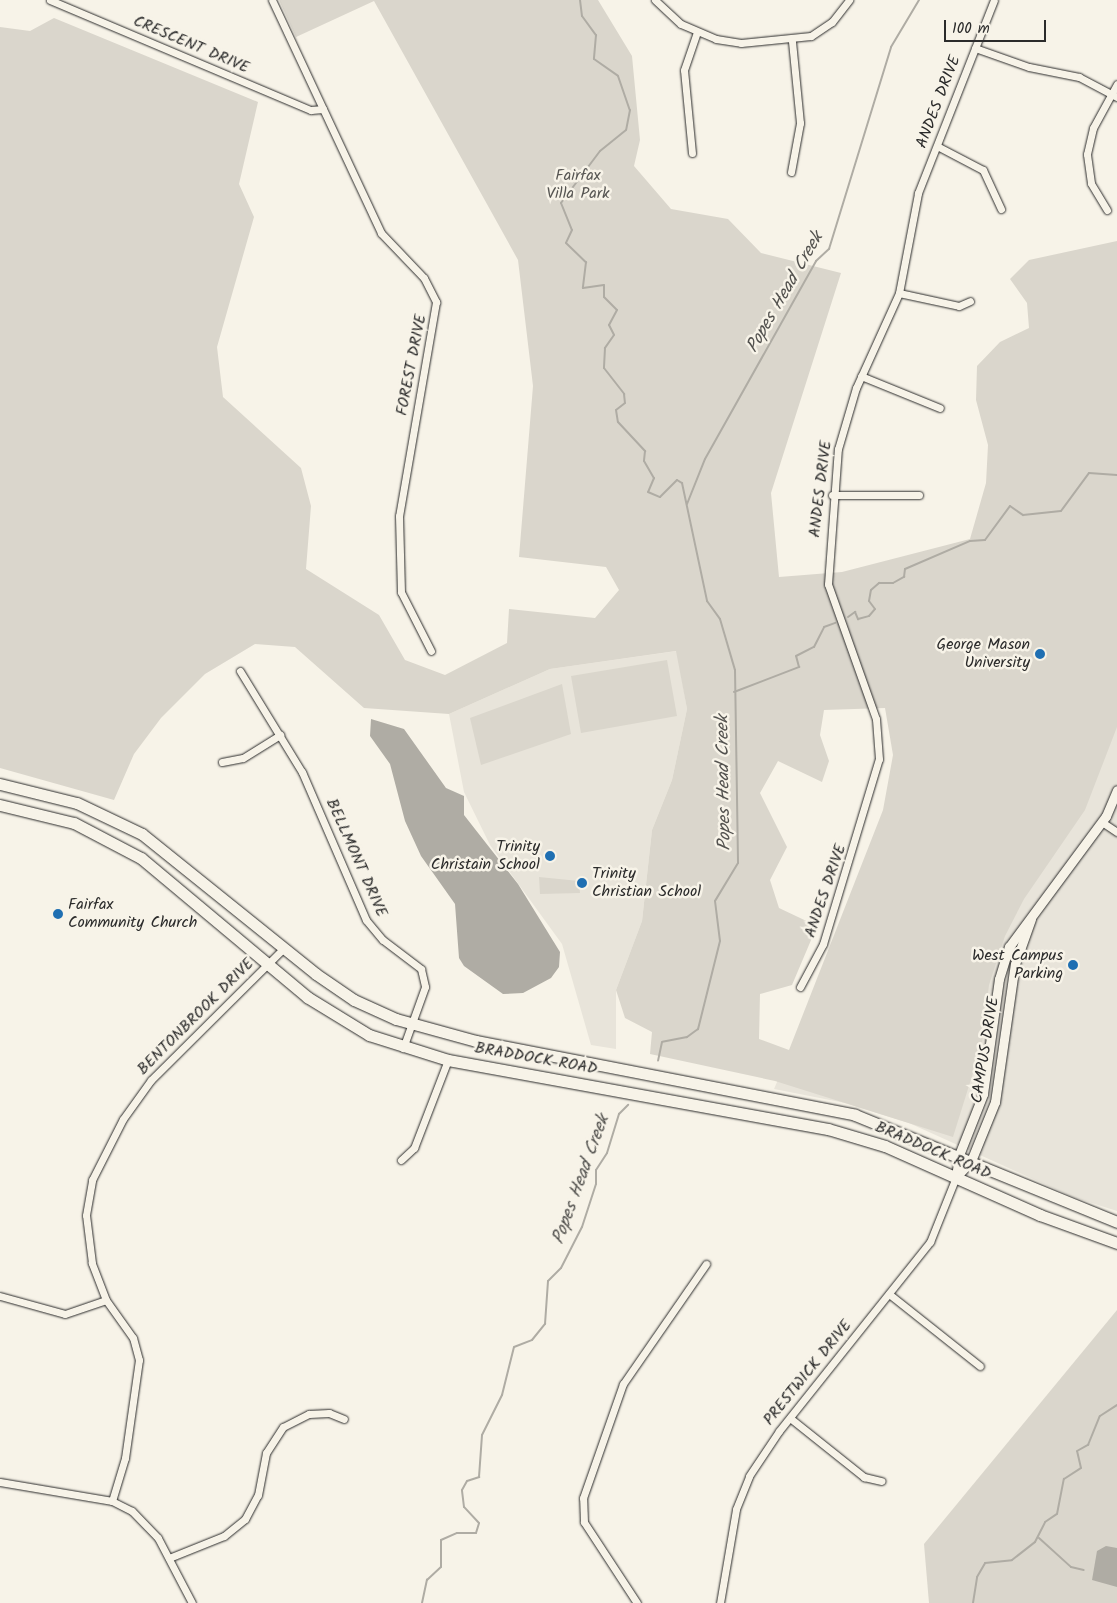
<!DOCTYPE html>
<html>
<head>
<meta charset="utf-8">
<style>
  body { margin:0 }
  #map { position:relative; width:1117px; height:1603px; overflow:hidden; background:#f7f3e8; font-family:Kalam,sans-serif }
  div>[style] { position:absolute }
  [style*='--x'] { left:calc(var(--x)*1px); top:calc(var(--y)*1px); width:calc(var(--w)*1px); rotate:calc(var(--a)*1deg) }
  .built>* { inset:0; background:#e8e4da }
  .green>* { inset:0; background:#dad6cc }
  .water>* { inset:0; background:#afaca4 }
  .stream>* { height:2px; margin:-1px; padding:0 1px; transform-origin:1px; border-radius:1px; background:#afaca4 }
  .roads { filter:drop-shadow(0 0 1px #2b2b2b) drop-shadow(0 0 1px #2b2b2b) }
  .minor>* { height:7px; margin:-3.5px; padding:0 3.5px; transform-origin:3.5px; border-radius:3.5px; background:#f7f3e8 }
  .tertiary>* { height:9px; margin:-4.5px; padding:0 4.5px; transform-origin:4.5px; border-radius:4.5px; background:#f7f3e8 }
  .primary>* { height:11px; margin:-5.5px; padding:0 5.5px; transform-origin:5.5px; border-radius:5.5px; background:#f7f3e8 }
  .dots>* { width:14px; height:14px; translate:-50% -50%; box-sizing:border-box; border:2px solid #f7f3e8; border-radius:50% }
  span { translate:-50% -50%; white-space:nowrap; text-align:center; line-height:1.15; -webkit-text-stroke:5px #f7f3e8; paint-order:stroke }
  .street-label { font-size:16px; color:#2b2b2b }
  .park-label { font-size:16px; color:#575653 }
  .poi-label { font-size:16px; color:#2b2b2b }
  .right { translate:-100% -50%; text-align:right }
  .left { translate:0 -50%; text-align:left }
  .water-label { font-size:18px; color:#53524f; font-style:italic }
  .scale { position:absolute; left:944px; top:20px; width:102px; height:22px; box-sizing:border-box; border:2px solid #2b2b2b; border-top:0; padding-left:6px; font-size:15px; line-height:18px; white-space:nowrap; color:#2b2b2b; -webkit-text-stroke:4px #f7f3e8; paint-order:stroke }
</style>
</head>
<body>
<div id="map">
  <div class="built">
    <div style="clip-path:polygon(1117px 301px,1117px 1211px,1073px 1197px,909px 1123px,845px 1103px,774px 1089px)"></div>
    <div style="clip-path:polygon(677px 651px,687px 709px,672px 780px,652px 830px,642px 921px,616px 990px,616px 1049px,591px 1045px,562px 944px,490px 845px,464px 792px,449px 714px,550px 669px)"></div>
  </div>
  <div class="green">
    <div style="clip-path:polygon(evenodd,279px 0,598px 0,632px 56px,640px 140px,634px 166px,671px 209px,728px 219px,761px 253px,841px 273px,771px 493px,779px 577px,842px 572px,970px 539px,986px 483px,988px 445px,976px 400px,977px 366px,1000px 342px,1029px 328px,1027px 303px,1010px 279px,1029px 260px,1117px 241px,1117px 727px,1085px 810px,1024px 899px,1005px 936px,989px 985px,982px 1044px,953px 1137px,775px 1081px,650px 1054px,652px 1032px,625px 1018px,616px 990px,642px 921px,652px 830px,672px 780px,687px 709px,676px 651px,550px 669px,449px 714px,364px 708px,295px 647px,255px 644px,205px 674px,161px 718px,134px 754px,114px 800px,0 768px,0 27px,30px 31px,54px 18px,258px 102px,239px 184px,254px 217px,217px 347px,223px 397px,301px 468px,311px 506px,306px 569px,379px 615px,405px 660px,445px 675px,507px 643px,509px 609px,595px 618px,619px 590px,606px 567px,519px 557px,533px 386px,518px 260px,374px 1px,296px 37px,279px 0,885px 708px,893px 755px,883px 810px,789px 1050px,759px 1039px,760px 994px,792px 985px,817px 926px,779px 908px,770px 880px,787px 847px,760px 793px,778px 761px,822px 782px,829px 761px,820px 735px,824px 710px,885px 708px)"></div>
    <div style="clip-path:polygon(667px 660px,677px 716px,581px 733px,571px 676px)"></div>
    <div style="clip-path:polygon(562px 684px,571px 734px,481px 765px,470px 718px)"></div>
    <div style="clip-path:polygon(539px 877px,579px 881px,580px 893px,540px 894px)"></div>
    <div style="clip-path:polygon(1117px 1310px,1117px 1603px,929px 1603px,924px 1544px)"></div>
  </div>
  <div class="water">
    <div style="clip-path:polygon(371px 719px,404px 729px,446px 788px,464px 796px,464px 815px,518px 884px,560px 952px,559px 967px,551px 978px,523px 993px,503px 994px,464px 966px,459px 958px,455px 904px,421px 856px,405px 821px,390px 764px,370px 736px)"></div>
    <div style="clip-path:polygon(1106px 1546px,1117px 1548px,1117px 1587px,1092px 1580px,1097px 1551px)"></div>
  </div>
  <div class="stream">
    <div style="--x:580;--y:0;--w:16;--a:83"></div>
    <div style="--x:582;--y:16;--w:24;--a:54"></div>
    <div style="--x:596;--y:35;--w:24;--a:95"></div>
    <div style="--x:594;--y:59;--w:29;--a:35"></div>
    <div style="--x:618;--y:76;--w:36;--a:71"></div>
    <div style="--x:630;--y:110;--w:20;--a:101"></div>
    <div style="--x:626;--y:130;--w:33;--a:141"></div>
    <div style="--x:600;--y:151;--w:65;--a:126.9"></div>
    <div style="--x:561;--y:203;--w:29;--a:68"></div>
    <div style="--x:572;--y:230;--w:14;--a:115"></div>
    <div style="--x:566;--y:243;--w:28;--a:44"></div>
    <div style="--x:586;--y:262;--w:26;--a:97"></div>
    <div style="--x:583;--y:288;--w:21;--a:-8"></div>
    <div style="--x:604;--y:285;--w:12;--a:90"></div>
    <div style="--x:604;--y:297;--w:18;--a:45"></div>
    <div style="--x:617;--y:310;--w:17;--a:118"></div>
    <div style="--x:609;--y:325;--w:11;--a:63"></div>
    <div style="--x:614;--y:335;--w:16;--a:125"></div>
    <div style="--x:605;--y:348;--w:20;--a:93"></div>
    <div style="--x:604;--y:368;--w:33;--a:52"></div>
    <div style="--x:624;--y:394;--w:9;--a:84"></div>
    <div style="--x:625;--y:403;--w:11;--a:142"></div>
    <div style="--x:616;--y:410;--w:12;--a:81"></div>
    <div style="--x:618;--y:422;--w:40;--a:47"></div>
    <div style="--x:645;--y:451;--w:10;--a:96"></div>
    <div style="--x:644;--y:461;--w:20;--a:60"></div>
    <div style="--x:654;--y:478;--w:15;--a:113"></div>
    <div style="--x:648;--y:492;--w:13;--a:23"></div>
    <div style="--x:660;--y:497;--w:24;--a:-45"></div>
    <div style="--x:677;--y:480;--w:6;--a:31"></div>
    <div style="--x:682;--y:483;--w:121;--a:78"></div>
    <div style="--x:707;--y:601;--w:22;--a:54"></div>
    <div style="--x:720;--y:619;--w:53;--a:73.6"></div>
    <div style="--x:735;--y:670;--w:193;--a:89.1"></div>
    <div style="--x:738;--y:863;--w:44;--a:121.2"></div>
    <div style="--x:715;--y:901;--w:40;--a:82.9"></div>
    <div style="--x:720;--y:941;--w:91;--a:104"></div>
    <div style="--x:698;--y:1029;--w:14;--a:144"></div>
    <div style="--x:687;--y:1037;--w:25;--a:169"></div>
    <div style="--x:662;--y:1042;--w:19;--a:102"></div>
    <div style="--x:687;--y:504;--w:48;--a:-68.2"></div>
    <div style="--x:705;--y:459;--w:227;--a:-60.7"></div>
    <div style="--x:816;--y:261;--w:18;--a:-43"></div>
    <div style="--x:829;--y:249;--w:211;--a:-72.9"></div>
    <div style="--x:891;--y:47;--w:55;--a:-59.2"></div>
    <div style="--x:848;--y:617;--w:9;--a:-36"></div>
    <div style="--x:855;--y:612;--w:8;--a:67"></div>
    <div style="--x:858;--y:619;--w:11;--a:-15"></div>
    <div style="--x:869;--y:616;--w:9;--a:-49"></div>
    <div style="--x:875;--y:609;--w:10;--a:-127"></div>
    <div style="--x:869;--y:601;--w:11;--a:-80"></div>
    <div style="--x:871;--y:590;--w:11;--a:-41"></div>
    <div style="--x:879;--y:583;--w:14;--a:0"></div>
    <div style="--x:893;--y:583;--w:13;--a:-29"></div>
    <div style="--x:904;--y:577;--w:8;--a:-83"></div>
    <div style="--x:905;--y:569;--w:71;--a:-23.3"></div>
    <div style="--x:970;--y:541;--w:15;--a:-4"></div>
    <div style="--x:985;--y:540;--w:42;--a:-53.7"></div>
    <div style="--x:1010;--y:506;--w:16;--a:35"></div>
    <div style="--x:1023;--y:515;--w:38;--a:-6"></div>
    <div style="--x:1061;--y:511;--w:47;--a:-53.6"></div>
    <div style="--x:1089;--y:473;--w:28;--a:4"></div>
    <div style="--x:734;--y:692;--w:70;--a:-21"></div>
    <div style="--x:799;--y:667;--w:11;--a:-105"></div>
    <div style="--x:796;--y:656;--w:20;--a:-27"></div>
    <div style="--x:814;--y:647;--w:22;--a:-63"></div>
    <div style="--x:824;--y:627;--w:12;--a:-20"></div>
    <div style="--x:1039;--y:1538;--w:43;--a:42.2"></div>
    <div style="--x:1071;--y:1567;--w:13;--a:13"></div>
    <div style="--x:422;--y:1603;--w:24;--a:-78"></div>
    <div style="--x:427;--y:1580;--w:19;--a:-43"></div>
    <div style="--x:441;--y:1567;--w:27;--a:-90"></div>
    <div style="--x:441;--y:1540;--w:17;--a:-24"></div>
    <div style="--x:457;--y:1533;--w:19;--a:0"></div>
    <div style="--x:476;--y:1533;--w:10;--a:-73"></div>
    <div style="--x:479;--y:1523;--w:22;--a:-133"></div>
    <div style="--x:464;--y:1507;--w:17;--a:-97"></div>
    <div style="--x:462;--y:1490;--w:10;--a:-61"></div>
    <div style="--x:467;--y:1481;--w:13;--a:-18"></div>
    <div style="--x:479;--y:1477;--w:42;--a:-85.9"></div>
    <div style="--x:482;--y:1435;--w:45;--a:-63.4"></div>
    <div style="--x:502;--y:1395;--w:49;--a:-76"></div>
    <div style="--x:514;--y:1347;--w:19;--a:-21"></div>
    <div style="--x:532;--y:1340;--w:21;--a:-51"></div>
    <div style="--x:545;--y:1324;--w:43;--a:-86"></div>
    <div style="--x:548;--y:1281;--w:18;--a:-45"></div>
    <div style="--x:561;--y:1268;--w:46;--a:-62.9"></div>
    <div style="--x:582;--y:1227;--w:45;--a:-72"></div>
    <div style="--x:596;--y:1184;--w:14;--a:-90"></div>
    <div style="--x:596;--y:1170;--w:20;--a:-57"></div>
    <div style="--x:607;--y:1153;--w:41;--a:-72.9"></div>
    <div style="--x:619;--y:1114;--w:13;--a:-45"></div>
    <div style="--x:973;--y:1603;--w:26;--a:-81"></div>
    <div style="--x:977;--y:1577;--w:16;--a:-60"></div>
    <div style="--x:985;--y:1563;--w:27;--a:-6"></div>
    <div style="--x:1012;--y:1560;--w:29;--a:-38"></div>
    <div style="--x:1035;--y:1542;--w:22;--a:-63"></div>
    <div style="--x:1045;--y:1522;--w:14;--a:-34"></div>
    <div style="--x:1057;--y:1514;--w:36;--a:-79"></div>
    <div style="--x:1064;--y:1479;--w:20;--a:-33"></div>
    <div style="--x:1081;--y:1468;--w:17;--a:-103"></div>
    <div style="--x:1077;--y:1451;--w:13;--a:-29"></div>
    <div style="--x:1088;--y:1445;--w:31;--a:-68"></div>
    <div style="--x:1100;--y:1416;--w:20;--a:-33"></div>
  </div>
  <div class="roads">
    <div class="minor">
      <div style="--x:50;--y:0;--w:283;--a:22.9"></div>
      <div style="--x:311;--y:110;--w:12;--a:-5"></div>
      <div style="--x:272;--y:0;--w:257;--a:64.9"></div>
      <div style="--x:381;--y:233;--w:62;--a:46.3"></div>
      <div style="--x:424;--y:278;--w:27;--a:63"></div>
      <div style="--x:436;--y:302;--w:217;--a:99.8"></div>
      <div style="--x:399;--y:516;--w:76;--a:88.5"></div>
      <div style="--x:401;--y:592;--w:66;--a:63"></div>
      <div style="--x:655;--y:0;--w:35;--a:43"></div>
      <div style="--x:681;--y:24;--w:38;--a:23"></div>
      <div style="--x:716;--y:39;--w:25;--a:9"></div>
      <div style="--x:741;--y:43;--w:70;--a:-5.7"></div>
      <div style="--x:811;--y:36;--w:25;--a:-34"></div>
      <div style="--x:832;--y:22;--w:28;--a:-52"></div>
      <div style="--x:975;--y:48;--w:57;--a:19.4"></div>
      <div style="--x:1029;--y:67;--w:51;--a:11.3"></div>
      <div style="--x:1079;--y:77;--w:43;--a:27.8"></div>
      <div style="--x:937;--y:146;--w:52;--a:27.6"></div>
      <div style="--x:983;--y:170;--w:43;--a:65.2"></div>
      <div style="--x:692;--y:153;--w:83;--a:-95.5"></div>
      <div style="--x:684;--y:70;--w:40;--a:-71.1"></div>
      <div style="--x:791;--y:172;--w:50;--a:-79.6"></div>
      <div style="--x:800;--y:123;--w:82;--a:-95.6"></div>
      <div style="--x:1107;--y:210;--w:31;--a:-121"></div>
      <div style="--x:1091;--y:183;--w:29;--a:-98"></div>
      <div style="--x:1087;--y:154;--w:27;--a:-77"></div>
      <div style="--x:1093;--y:128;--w:50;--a:-61.4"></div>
      <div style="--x:899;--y:293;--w:61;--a:12.2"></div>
      <div style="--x:959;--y:306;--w:12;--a:-24"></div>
      <div style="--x:861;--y:376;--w:85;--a:22.1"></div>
      <div style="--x:832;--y:495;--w:87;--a:0"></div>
      <div style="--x:240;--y:671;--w:119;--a:58.5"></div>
      <div style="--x:302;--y:772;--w:161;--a:66.6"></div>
      <div style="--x:366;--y:920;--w:26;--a:50"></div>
      <div style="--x:383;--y:940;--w:48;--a:37.3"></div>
      <div style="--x:421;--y:969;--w:18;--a:77"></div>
      <div style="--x:425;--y:987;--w:65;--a:109.8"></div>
      <div style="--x:222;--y:762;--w:21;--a:-11"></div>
      <div style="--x:243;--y:758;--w:44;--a:-31.9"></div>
      <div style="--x:1102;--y:822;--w:18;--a:34"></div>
      <div style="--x:800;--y:987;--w:49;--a:-61.9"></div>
      <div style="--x:823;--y:944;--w:193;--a:-73.2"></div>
      <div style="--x:879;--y:759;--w:40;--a:-94.3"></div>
      <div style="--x:876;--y:719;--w:143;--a:-109.6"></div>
      <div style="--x:828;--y:584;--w:135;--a:-85.8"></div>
      <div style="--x:838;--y:449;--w:64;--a:-73.6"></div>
      <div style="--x:856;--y:388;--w:104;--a:-65.6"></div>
      <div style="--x:899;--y:293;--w:102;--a:-79.2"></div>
      <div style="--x:918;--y:193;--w:207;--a:-68.5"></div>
      <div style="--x:401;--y:1160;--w:18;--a:-43"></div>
      <div style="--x:414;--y:1148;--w:94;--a:-68.9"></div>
      <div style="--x:889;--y:1294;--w:116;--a:38.4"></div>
      <div style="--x:0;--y:1296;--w:67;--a:15.5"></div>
      <div style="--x:65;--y:1314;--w:43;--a:-18.9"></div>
      <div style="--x:790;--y:1418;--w:95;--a:38.6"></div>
      <div style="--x:864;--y:1477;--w:18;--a:13"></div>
      <div style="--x:0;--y:1482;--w:114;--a:9.6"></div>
      <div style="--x:112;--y:1501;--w:22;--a:27"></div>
      <div style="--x:132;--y:1511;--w:37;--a:46"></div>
      <div style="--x:158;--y:1538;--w:73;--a:62.4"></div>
      <div style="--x:112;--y:1501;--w:45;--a:-73.2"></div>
      <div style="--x:125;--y:1458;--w:99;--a:-81.9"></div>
      <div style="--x:139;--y:1360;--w:23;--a:-105"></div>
      <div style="--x:133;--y:1338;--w:47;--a:-125.4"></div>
      <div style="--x:106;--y:1300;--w:40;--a:-111"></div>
      <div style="--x:92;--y:1263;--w:48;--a:-97.1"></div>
      <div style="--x:86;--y:1215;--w:36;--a:-80"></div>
      <div style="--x:92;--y:1180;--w:68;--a:-63.1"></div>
      <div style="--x:123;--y:1119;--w:48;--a:-54.3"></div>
      <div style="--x:151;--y:1080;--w:187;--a:-44.8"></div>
      <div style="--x:169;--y:1558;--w:59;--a:-21.8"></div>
      <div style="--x:224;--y:1536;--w:27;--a:-39"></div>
      <div style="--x:245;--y:1519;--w:27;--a:-62"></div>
      <div style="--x:258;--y:1495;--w:43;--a:-79.2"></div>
      <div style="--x:266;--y:1453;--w:31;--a:-57"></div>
      <div style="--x:283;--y:1427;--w:29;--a:-27"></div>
      <div style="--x:309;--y:1414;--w:20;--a:-3"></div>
      <div style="--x:329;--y:1413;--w:16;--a:22"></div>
      <div style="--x:637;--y:1603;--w:97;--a:-123.2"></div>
      <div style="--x:584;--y:1522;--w:24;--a:-92"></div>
      <div style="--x:583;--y:1498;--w:121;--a:-70.7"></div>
      <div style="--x:623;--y:1384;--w:146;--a:-55.3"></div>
      <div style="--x:720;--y:1603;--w:95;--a:-80.3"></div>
      <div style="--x:736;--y:1509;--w:35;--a:-68"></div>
      <div style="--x:749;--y:1476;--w:54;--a:-56.3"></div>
      <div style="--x:779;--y:1431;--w:242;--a:-51.4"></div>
      <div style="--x:930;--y:1242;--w:70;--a:-68.2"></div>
    </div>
    <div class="tertiary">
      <div style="--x:956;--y:1177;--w:22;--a:-82"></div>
      <div style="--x:959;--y:1155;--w:66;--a:-68.5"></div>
      <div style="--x:983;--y:1094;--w:116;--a:-82.1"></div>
      <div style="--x:999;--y:979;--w:34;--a:-73"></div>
      <div style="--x:1009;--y:947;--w:163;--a:-53.5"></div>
      <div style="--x:1106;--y:816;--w:28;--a:-67"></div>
      <div style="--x:956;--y:1177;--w:22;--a:-47"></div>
      <div style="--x:971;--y:1161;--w:64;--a:-67.9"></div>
      <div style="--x:995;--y:1102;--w:139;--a:-81.8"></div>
      <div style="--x:1015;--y:964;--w:48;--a:-70.4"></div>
    </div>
    <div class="primary">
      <div style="--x:0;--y:784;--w:79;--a:13.9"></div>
      <div style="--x:77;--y:803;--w:72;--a:25.5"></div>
      <div style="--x:142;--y:834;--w:223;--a:38.8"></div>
      <div style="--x:316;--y:974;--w:46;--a:34.4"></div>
      <div style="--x:354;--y:1000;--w:46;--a:24.3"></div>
      <div style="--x:396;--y:1019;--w:83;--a:15.4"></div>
      <div style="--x:476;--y:1041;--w:386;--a:11"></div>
      <div style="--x:855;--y:1115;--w:283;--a:22.2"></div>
      <div style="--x:0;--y:805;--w:76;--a:13.7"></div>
      <div style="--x:74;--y:823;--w:76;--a:27.6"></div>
      <div style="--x:141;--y:858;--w:217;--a:39.9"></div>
      <div style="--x:307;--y:997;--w:73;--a:31.5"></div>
      <div style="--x:369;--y:1035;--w:83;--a:17.6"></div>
      <div style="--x:448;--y:1060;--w:386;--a:10.3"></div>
      <div style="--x:828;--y:1129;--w:59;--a:16.6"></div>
      <div style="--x:885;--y:1146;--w:170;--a:24"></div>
      <div style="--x:1040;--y:1215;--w:82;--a:20"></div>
    </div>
  </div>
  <div class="dots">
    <div style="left:1040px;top:654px;background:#1f6fb2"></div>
    <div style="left:550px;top:856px;background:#1f6fb2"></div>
    <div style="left:582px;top:883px;background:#1f6fb2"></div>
    <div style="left:58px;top:914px;background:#1f6fb2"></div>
    <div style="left:1073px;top:965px;background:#1f6fb2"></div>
  </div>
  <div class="street-label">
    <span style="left:191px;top:45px;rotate:23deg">CRESCENT DRIVE</span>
    <span style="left:939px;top:102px;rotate:-69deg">ANDES DRIVE</span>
    <span style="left:412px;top:365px;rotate:-79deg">FOREST DRIVE</span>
    <span style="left:821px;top:489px;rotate:-83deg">ANDES DRIVE</span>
    <span style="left:356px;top:858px;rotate:66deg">BELLMONT DRIVE</span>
    <span style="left:826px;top:891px;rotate:-71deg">ANDES DRIVE</span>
    <span style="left:196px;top:1017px;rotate:-45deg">BENTONBROOK DRIVE</span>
    <span style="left:986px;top:1050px;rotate:-81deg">CAMPUS DRIVE</span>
    <span style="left:536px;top:1059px;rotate:10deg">BRADDOCK ROAD</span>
    <span style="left:933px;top:1151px;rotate:23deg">BRADDOCK ROAD</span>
    <span style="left:808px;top:1373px;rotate:-51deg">PRESTWICK DRIVE</span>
  </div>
  <div class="park-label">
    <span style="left:578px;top:185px">Fairfax<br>Villa Park</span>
  </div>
  <div class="poi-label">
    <span class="right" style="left:1030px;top:654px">George Mason<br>University</span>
    <span class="right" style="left:540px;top:856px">Trinity<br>Christain School</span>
    <span class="left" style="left:592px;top:883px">Trinity<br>Christian School</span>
    <span class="left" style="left:68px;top:914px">Fairfax<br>Community Church</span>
    <span class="right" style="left:1063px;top:965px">West Campus<br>Parking</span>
  </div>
  <div class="water-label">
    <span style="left:786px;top:293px;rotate:-60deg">Popes Head Creek</span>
    <span style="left:725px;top:783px;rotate:-91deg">Popes Head Creek</span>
    <span style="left:582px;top:1180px;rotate:-70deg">Popes Head Creek</span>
  </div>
  <div class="scale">100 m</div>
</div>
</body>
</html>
